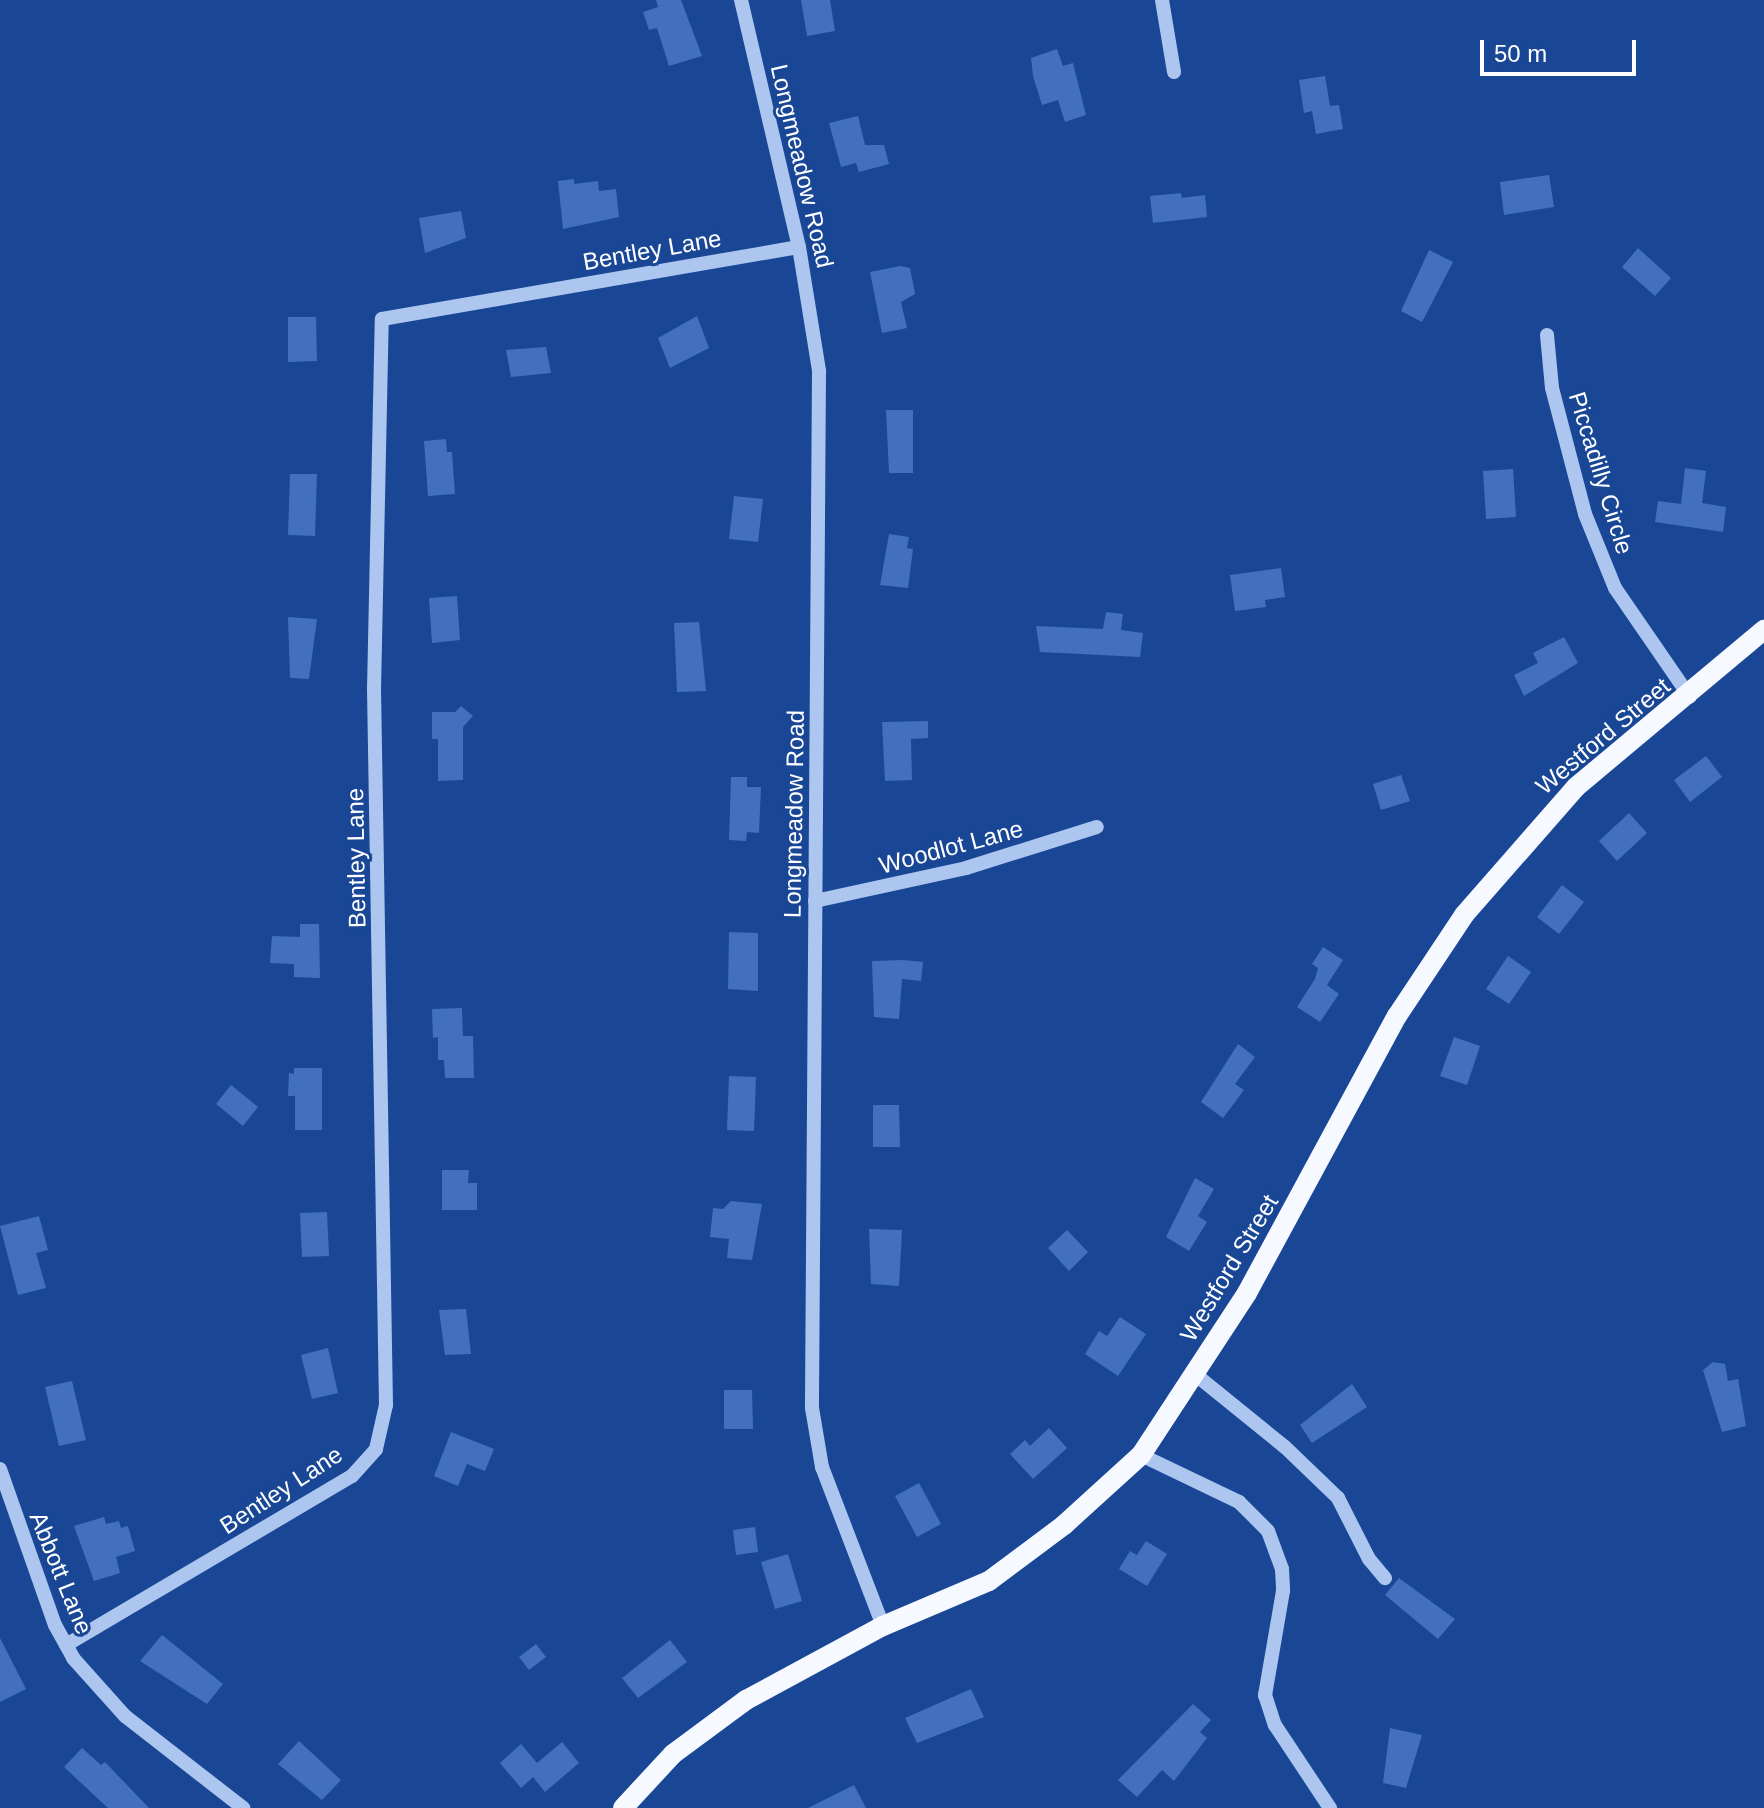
<!DOCTYPE html>
<html>
<head>
<meta charset="utf-8">
<style>
  body { margin:0 }
  #map { position:relative; width:1764px; height:1808px; overflow:hidden; background:#194796; font-family:Helvetica,sans-serif }
  div>[style] { position:absolute }
  [style*='--x'] { left:calc(var(--x)*1px); top:calc(var(--y)*1px); width:calc(var(--w)*1px); rotate:calc(var(--a)*1deg) }
  .building>* { inset:0; background:#4270bd }
  .minor>* { height:14px; margin:-7px; padding:0 7px; transform-origin:7px; border-radius:7px; background:#acc6f0 }
  .major>* { height:20px; margin:-10px; padding:0 10px; transform-origin:10px; border-radius:10px; background:#f6f9ff }
  span { translate:-50% -50%; white-space:nowrap; text-align:center; line-height:1.15; -webkit-text-stroke:6px #194796; paint-order:stroke }
  .street-label { font-size:24px; color:#fff }
  .scale { position:absolute; left:1480px; top:40px; width:156px; height:36px; box-sizing:border-box; border:4px solid #fff; border-top:0; padding-left:10px; font-size:24px; line-height:28px; white-space:nowrap; color:#fff; -webkit-text-stroke:6px #194796; paint-order:stroke }
</style>
</head>
<body>
<div id="map">
  <div class="building">
    <div style="clip-path:polygon(656px 0,681px 0,702px 56px,669px 66px,657px 28px,649px 30px,643px 12px,658px 7px)"></div>
    <div style="clip-path:polygon(801px 0,830px 0,835px 31px,807px 36px)"></div>
    <div style="clip-path:polygon(1057px 49px,1063px 66px,1073px 63px,1086px 115px,1065px 122px,1058px 100px,1042px 105px,1033px 76px,1031px 58px)"></div>
    <div style="clip-path:polygon(1325px 76px,1330px 106px,1339px 105px,1343px 129px,1316px 134px,1312px 111px,1304px 113px,1299px 80px)"></div>
    <div style="clip-path:polygon(858px 116px,865px 145px,884px 145px,889px 164px,859px 172px,856px 163px,841px 167px,829px 123px)"></div>
    <div style="clip-path:polygon(1549px 175px,1554px 207px,1504px 215px,1500px 182px)"></div>
    <div style="clip-path:polygon(574px 179px,574px 184px,598px 181px,599px 191px,616px 189px,619px 217px,563px 229px,558px 181px)"></div>
    <div style="clip-path:polygon(1181px 193px,1182px 198px,1205px 195px,1207px 217px,1153px 223px,1150px 196px)"></div>
    <div style="clip-path:polygon(461px 211px,466px 238px,425px 253px,419px 218px)"></div>
    <div style="clip-path:polygon(1638px 248px,1671px 278px,1655px 296px,1622px 267px)"></div>
    <div style="clip-path:polygon(1429px 250px,1453px 262px,1422px 322px,1401px 311px)"></div>
    <div style="clip-path:polygon(900px 266px,910px 268px,915px 294px,901px 302px,907px 328px,882px 333px,870px 272px)"></div>
    <div style="clip-path:polygon(697px 316px,709px 348px,670px 368px,658px 338px)"></div>
    <div style="clip-path:polygon(288px 317px,316px 317px,317px 361px,288px 362px)"></div>
    <div style="clip-path:polygon(546px 347px,551px 373px,511px 377px,506px 350px)"></div>
    <div style="clip-path:polygon(886px 410px,913px 410px,913px 473px,889px 473px)"></div>
    <div style="clip-path:polygon(446px 439px,447px 452px,452px 452px,455px 494px,428px 496px,424px 441px)"></div>
    <div style="clip-path:polygon(1685px 468px,1706px 471px,1702px 503px,1726px 507px,1723px 532px,1655px 522px,1658px 501px,1681px 504px)"></div>
    <div style="clip-path:polygon(1513px 469px,1516px 517px,1486px 519px,1483px 471px)"></div>
    <div style="clip-path:polygon(290px 474px,317px 474px,315px 536px,288px 535px)"></div>
    <div style="clip-path:polygon(734px 496px,763px 499px,758px 542px,729px 539px)"></div>
    <div style="clip-path:polygon(889px 534px,909px 537px,907px 548px,913px 549px,908px 588px,880px 585px)"></div>
    <div style="clip-path:polygon(1281px 568px,1285px 597px,1265px 600px,1266px 607px,1235px 611px,1230px 575px)"></div>
    <div style="clip-path:polygon(457px 596px,460px 640px,432px 643px,429px 598px)"></div>
    <div style="clip-path:polygon(1106px 612px,1123px 614px,1121px 630px,1143px 633px,1140px 657px,1040px 652px,1036px 626px,1103px 629px)"></div>
    <div style="clip-path:polygon(288px 617px,317px 619px,309px 679px,290px 678px)"></div>
    <div style="clip-path:polygon(699px 622px,706px 691px,677px 692px,674px 623px)"></div>
    <div style="clip-path:polygon(1564px 637px,1578px 663px,1524px 696px,1514px 675px,1538px 663px,1533px 653px)"></div>
    <div style="clip-path:polygon(461px 706px,473px 716px,463px 727px,463px 780px,438px 781px,438px 739px,432px 739px,432px 712px,455px 712px)"></div>
    <div style="clip-path:polygon(928px 721px,928px 738px,911px 739px,912px 780px,885px 781px,882px 722px)"></div>
    <div style="clip-path:polygon(1706px 756px,1722px 777px,1690px 802px,1674px 780px)"></div>
    <div style="clip-path:polygon(1401px 775px,1410px 801px,1381px 810px,1373px 784px)"></div>
    <div style="clip-path:polygon(731px 777px,747px 777px,747px 787px,761px 787px,759px 833px,747px 832px,746px 841px,729px 840px)"></div>
    <div style="clip-path:polygon(1629px 813px,1647px 833px,1617px 861px,1599px 841px)"></div>
    <div style="clip-path:polygon(1562px 885px,1584px 902px,1559px 934px,1537px 917px)"></div>
    <div style="clip-path:polygon(300px 924px,319px 924px,320px 978px,294px 977px,294px 964px,270px 963px,272px 936px,300px 937px)"></div>
    <div style="clip-path:polygon(729px 932px,758px 933px,758px 991px,728px 989px)"></div>
    <div style="clip-path:polygon(1323px 947px,1343px 960px,1327px 985px,1339px 994px,1320px 1022px,1297px 1007px,1315px 979px,1318px 968px,1312px 964px)"></div>
    <div style="clip-path:polygon(1508px 956px,1531px 972px,1509px 1004px,1486px 989px)"></div>
    <div style="clip-path:polygon(903px 960px,923px 962px,921px 981px,902px 979px,899px 1019px,874px 1017px,872px 961px)"></div>
    <div style="clip-path:polygon(462px 1008px,463px 1036px,473px 1036px,474px 1078px,445px 1078px,444px 1060px,438px 1060px,438px 1037px,433px 1038px,432px 1009px)"></div>
    <div style="clip-path:polygon(1454px 1037px,1480px 1046px,1467px 1085px,1440px 1076px)"></div>
    <div style="clip-path:polygon(1238px 1044px,1255px 1057px,1235px 1084px,1244px 1090px,1223px 1118px,1201px 1102px)"></div>
    <div style="clip-path:polygon(294px 1068px,322px 1068px,322px 1130px,295px 1130px,295px 1096px,288px 1096px,289px 1073px,294px 1074px)"></div>
    <div style="clip-path:polygon(729px 1076px,756px 1077px,754px 1131px,727px 1130px)"></div>
    <div style="clip-path:polygon(231px 1085px,258px 1107px,243px 1126px,216px 1104px)"></div>
    <div style="clip-path:polygon(873px 1105px,899px 1105px,900px 1147px,873px 1147px)"></div>
    <div style="clip-path:polygon(442px 1170px,469px 1170px,468px 1183px,477px 1183px,477px 1210px,442px 1210px)"></div>
    <div style="clip-path:polygon(1195px 1178px,1214px 1189px,1198px 1216px,1207px 1222px,1189px 1251px,1166px 1237px)"></div>
    <div style="clip-path:polygon(731px 1201px,762px 1204px,752px 1260px,727px 1258px,729px 1239px,710px 1237px,713px 1208px,723px 1209px)"></div>
    <div style="clip-path:polygon(327px 1212px,329px 1256px,302px 1257px,300px 1213px)"></div>
    <div style="clip-path:polygon(39px 1216px,48px 1250px,36px 1253px,46px 1288px,18px 1295px,0 1226px)"></div>
    <div style="clip-path:polygon(869px 1229px,902px 1230px,899px 1286px,871px 1284px)"></div>
    <div style="clip-path:polygon(1067px 1230px,1088px 1252px,1069px 1271px,1048px 1248px)"></div>
    <div style="clip-path:polygon(466px 1309px,471px 1354px,445px 1355px,439px 1310px)"></div>
    <div style="clip-path:polygon(1120px 1317px,1146px 1334px,1118px 1376px,1085px 1354px,1099px 1331px,1107px 1336px)"></div>
    <div style="clip-path:polygon(328px 1348px,338px 1393px,312px 1399px,301px 1355px)"></div>
    <div style="clip-path:polygon(1713px 1362px,1725px 1364px,1728px 1381px,1738px 1379px,1746px 1426px,1722px 1432px,1703px 1370px)"></div>
    <div style="clip-path:polygon(72px 1381px,86px 1440px,59px 1446px,45px 1387px)"></div>
    <div style="clip-path:polygon(1352px 1384px,1367px 1407px,1312px 1443px,1300px 1425px)"></div>
    <div style="clip-path:polygon(724px 1390px,752px 1390px,753px 1429px,724px 1429px)"></div>
    <div style="clip-path:polygon(1049px 1428px,1067px 1448px,1033px 1479px,1010px 1454px,1025px 1440px,1030px 1446px)"></div>
    <div style="clip-path:polygon(451px 1432px,494px 1449px,485px 1471px,467px 1464px,458px 1486px,434px 1476px)"></div>
    <div style="clip-path:polygon(919px 1483px,941px 1524px,917px 1537px,895px 1496px)"></div>
    <div style="clip-path:polygon(104px 1517px,106px 1524px,119px 1521px,121px 1528px,128px 1526px,135px 1551px,116px 1557px,120px 1573px,94px 1581px,74px 1526px)"></div>
    <div style="clip-path:polygon(755px 1527px,758px 1552px,736px 1555px,733px 1530px)"></div>
    <div style="clip-path:polygon(1146px 1541px,1167px 1554px,1147px 1586px,1119px 1569px,1130px 1551px,1137px 1555px)"></div>
    <div style="clip-path:polygon(788px 1554px,802px 1601px,775px 1609px,761px 1562px)"></div>
    <div style="clip-path:polygon(1399px 1578px,1455px 1619px,1438px 1639px,1385px 1595px)"></div>
    <div style="clip-path:polygon(162px 1635px,223px 1684px,207px 1704px,140px 1661px)"></div>
    <div style="clip-path:polygon(0 1638px,26px 1689px,0 1702px)"></div>
    <div style="clip-path:polygon(670px 1640px,687px 1662px,638px 1698px,622px 1678px)"></div>
    <div style="clip-path:polygon(536px 1644px,546px 1657px,529px 1670px,519px 1657px)"></div>
    <div style="clip-path:polygon(971px 1689px,984px 1717px,917px 1743px,905px 1718px)"></div>
    <div style="clip-path:polygon(1193px 1704px,1211px 1720px,1200px 1732px,1207px 1738px,1174px 1781px,1162px 1770px,1137px 1797px,1118px 1780px)"></div>
    <div style="clip-path:polygon(1390px 1728px,1422px 1735px,1406px 1788px,1383px 1783px)"></div>
    <div style="clip-path:polygon(299px 1741px,341px 1780px,322px 1800px,278px 1764px)"></div>
    <div style="clip-path:polygon(562px 1742px,579px 1763px,545px 1792px,533px 1777px,521px 1788px,500px 1763px,521px 1744px,537px 1763px)"></div>
    <div style="clip-path:polygon(82px 1748px,101px 1765px,105px 1762px,149px 1808px,108px 1808px,64px 1767px)"></div>
    <div style="clip-path:polygon(854px 1785px,866px 1808px,808px 1808px)"></div>
  </div>
  <div class="minor">
    <div style="--x:741;--y:0;--w:254;--a:76.8"></div>
    <div style="--x:799;--y:247;--w:126;--a:80.8"></div>
    <div style="--x:819;--y:371;--w:1037;--a:90.39"></div>
    <div style="--x:812;--y:1408;--w:60;--a:80.4"></div>
    <div style="--x:822;--y:1467;--w:170;--a:69"></div>
    <div style="--x:1162;--y:0;--w:73;--a:80.5"></div>
    <div style="--x:1547;--y:335;--w:53;--a:84.6"></div>
    <div style="--x:1552;--y:388;--w:130;--a:75.3"></div>
    <div style="--x:1585;--y:514;--w:80;--a:67.9"></div>
    <div style="--x:1615;--y:588;--w:132;--a:55.5"></div>
    <div style="--x:815;--y:901;--w:155;--a:-12.3"></div>
    <div style="--x:966;--y:868;--w:137;--a:-17.4"></div>
    <div style="--x:1196;--y:1375;--w:114;--a:39"></div>
    <div style="--x:1285;--y:1447;--w:74;--a:43.9"></div>
    <div style="--x:1338;--y:1498;--w:68;--a:63.1"></div>
    <div style="--x:1369;--y:1559;--w:25;--a:50"></div>
    <div style="--x:1141;--y:1455;--w:109;--a:25.6"></div>
    <div style="--x:1239;--y:1502;--w:41;--a:45"></div>
    <div style="--x:1268;--y:1531;--w:40;--a:69.8"></div>
    <div style="--x:1282;--y:1569;--w:22;--a:87"></div>
    <div style="--x:1283;--y:1591;--w:106;--a:99.8"></div>
    <div style="--x:1265;--y:1695;--w:32;--a:72"></div>
    <div style="--x:1275;--y:1725;--w:100;--a:56.5"></div>
    <div style="--x:0;--y:1469;--w:165;--a:70.6"></div>
    <div style="--x:55;--y:1625;--w:38;--a:61"></div>
    <div style="--x:73;--y:1658;--w:78;--a:48.1"></div>
    <div style="--x:125;--y:1716;--w:150;--a:37.9"></div>
    <div style="--x:66;--y:1645;--w:332;--a:-30.6"></div>
    <div style="--x:352;--y:1476;--w:36;--a:-48"></div>
    <div style="--x:376;--y:1449;--w:45;--a:-77.2"></div>
    <div style="--x:386;--y:1405;--w:715;--a:-90.96"></div>
    <div style="--x:374;--y:690;--w:371;--a:-88.8"></div>
    <div style="--x:382;--y:319;--w:423;--a:-9.8"></div>
  </div>
  <div class="major">
    <div style="--x:623;--y:1808;--w:74;--a:-47.2"></div>
    <div style="--x:673;--y:1754;--w:91;--a:-36.5"></div>
    <div style="--x:746;--y:1700;--w:156;--a:-28.4"></div>
    <div style="--x:883;--y:1626;--w:115;--a:-23"></div>
    <div style="--x:989;--y:1581;--w:94;--a:-36.7"></div>
    <div style="--x:1064;--y:1525;--w:104;--a:-42.3"></div>
    <div style="--x:1141;--y:1455;--w:194;--a:-56.8"></div>
    <div style="--x:1247;--y:1293;--w:315;--a:-61.6"></div>
    <div style="--x:1397;--y:1016;--w:121;--a:-56.4"></div>
    <div style="--x:1464;--y:915;--w:170;--a:-48.8"></div>
    <div style="--x:1576;--y:787;--w:245;--a:-39.9"></div>
  </div>
  <div class="street-label">
    <span style="left:802px;top:166px;rotate:77deg">Longmeadow Road</span>
    <span style="left:652px;top:250px;rotate:-10deg">Bentley Lane</span>
    <span style="left:1601px;top:473px;rotate:73deg">Piccadilly Circle</span>
    <span style="left:1603px;top:736px;rotate:-40deg">Westford Street</span>
    <span style="left:794px;top:814px;rotate:-89deg">Longmeadow Road</span>
    <span style="left:951px;top:847px;rotate:-15deg">Woodlot Lane</span>
    <span style="left:356px;top:858px;rotate:-91deg">Bentley Lane</span>
    <span style="left:1229px;top:1268px;rotate:-59deg">Westford Street</span>
    <span style="left:281px;top:1490px;rotate:-33deg">Bentley Lane</span>
    <span style="left:61px;top:1573px;rotate:68deg">Abbott Lane</span>
  </div>
  <div class="scale">50 m</div>
</div>
</body>
</html>
